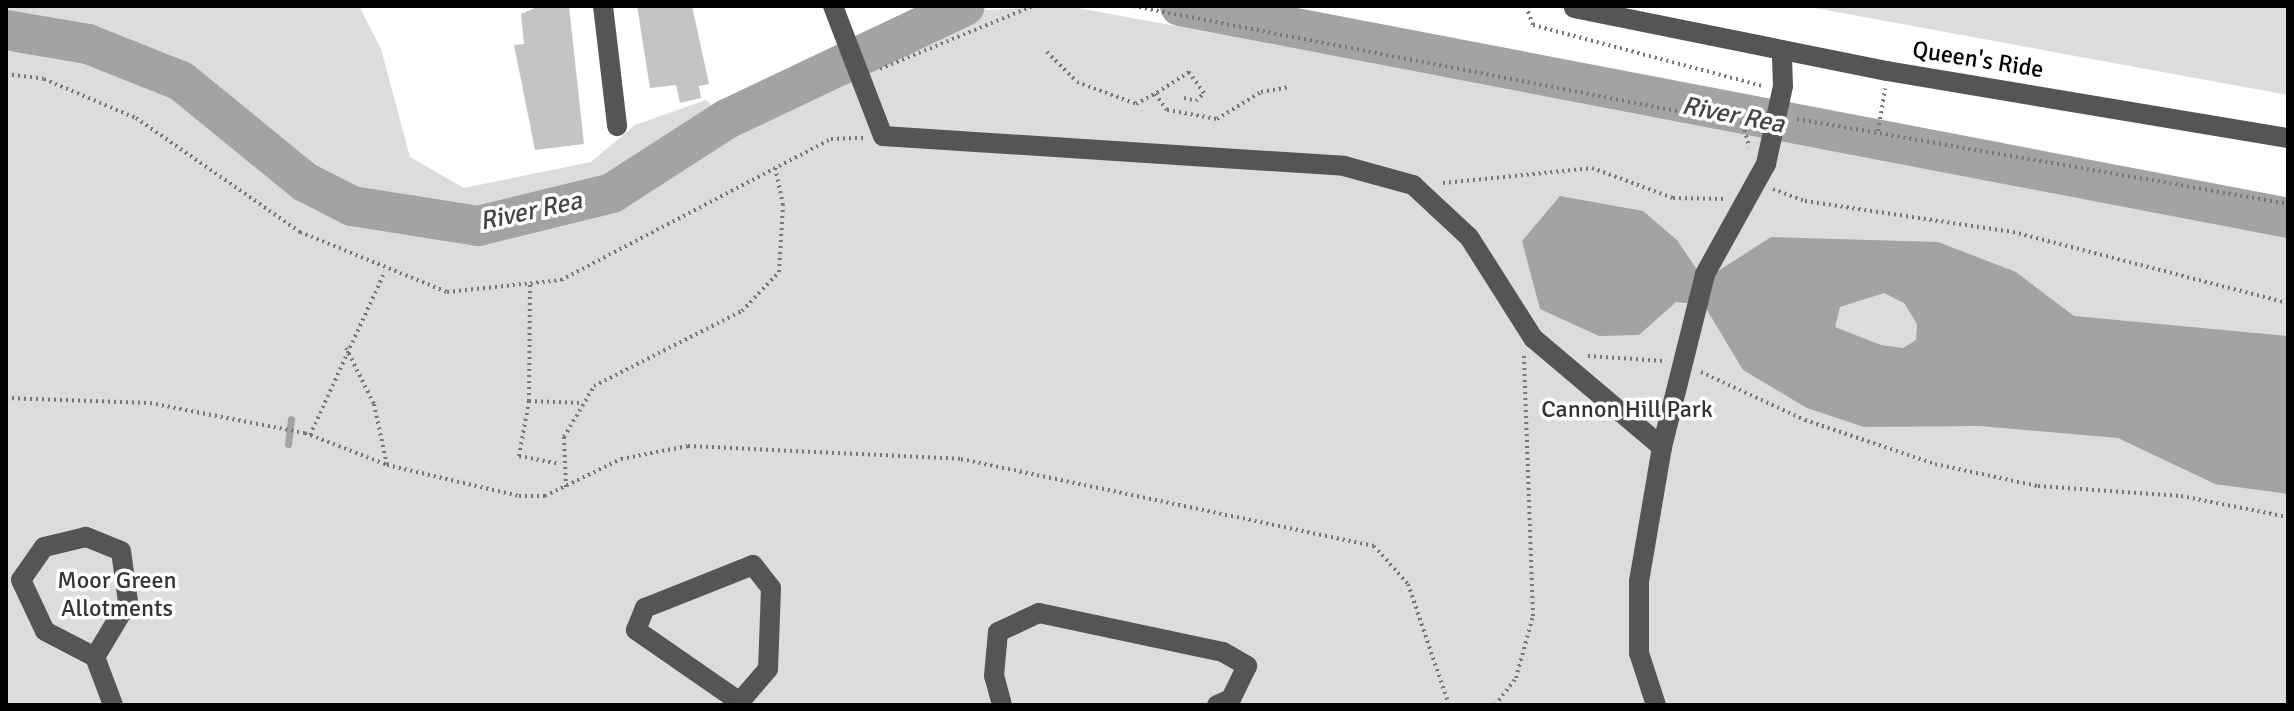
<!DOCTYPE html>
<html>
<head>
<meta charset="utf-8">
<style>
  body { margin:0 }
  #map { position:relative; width:2294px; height:711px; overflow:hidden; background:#fff; font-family:Signika,sans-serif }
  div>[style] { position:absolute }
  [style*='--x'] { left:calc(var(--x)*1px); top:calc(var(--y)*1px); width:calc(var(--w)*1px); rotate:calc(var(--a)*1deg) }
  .green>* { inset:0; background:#dcdcdc }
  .water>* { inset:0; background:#a3a3a3 }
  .stream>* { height:7px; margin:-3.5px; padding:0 3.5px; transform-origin:3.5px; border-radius:3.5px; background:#a3a3a3 }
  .river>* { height:40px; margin:-20px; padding:0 20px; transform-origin:20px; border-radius:20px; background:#a3a3a3 }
  .building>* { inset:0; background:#c4c4c4 }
  .path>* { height:4px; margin-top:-2px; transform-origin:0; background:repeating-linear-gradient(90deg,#777 0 2px,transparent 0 6px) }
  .minor>* { height:20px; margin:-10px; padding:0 10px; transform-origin:10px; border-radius:10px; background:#555 }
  span { translate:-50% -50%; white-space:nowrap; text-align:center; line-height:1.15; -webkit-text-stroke:7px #fff; paint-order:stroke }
  .street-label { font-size:24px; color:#000 }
  .park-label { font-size:24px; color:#333 }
  .water-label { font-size:26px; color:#444; font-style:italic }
  .frame { position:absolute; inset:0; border:8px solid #000; pointer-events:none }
</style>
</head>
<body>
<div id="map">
  <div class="green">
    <div style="clip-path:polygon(6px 6px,359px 6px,381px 49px,410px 157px,464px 188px,591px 162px,635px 125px,706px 100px,736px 128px,965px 11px,1067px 6px,2288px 231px,2288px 705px,6px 705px)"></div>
    <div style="clip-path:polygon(1798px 6px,2288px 6px,2288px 95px,1815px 8px)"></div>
  </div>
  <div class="water">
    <div style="clip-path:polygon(evenodd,1560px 196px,1643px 211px,1677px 240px,1704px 280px,1771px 237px,1938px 242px,2016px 272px,2074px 316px,2288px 336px,2288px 494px,2215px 484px,2118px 438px,1980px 426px,1864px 427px,1807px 408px,1743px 370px,1704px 305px,1676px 302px,1639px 335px,1599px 336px,1540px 309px,1522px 241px,1560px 196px,1884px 293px,1904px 303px,1917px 324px,1916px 340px,1903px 348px,1881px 345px,1835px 327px,1840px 307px,1884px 293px)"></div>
  </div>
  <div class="stream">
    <div style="--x:1272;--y:6;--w:42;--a:36.3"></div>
    <div style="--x:288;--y:444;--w:25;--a:-83"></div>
  </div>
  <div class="river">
    <div style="--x:1180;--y:6;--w:1128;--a:10.83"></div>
    <div style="--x:6;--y:30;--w:83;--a:9.7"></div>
    <div style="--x:88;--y:44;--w:100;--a:21.7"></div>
    <div style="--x:181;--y:81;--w:160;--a:39.2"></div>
    <div style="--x:305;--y:182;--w:53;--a:27.1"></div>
    <div style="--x:352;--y:206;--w:128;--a:9"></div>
    <div style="--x:478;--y:226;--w:138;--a:-13.8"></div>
    <div style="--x:612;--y:193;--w:137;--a:-32.8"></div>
    <div style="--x:727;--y:119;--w:263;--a:-25.4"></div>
  </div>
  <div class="building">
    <div style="clip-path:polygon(539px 6px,569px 6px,584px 144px,535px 150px,514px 45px,524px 44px,521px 14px)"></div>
    <div style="clip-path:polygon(637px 6px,692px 6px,709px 84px,699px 86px,701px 98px,680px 103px,676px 85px,650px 88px)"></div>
  </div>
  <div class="path">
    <div style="--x:1133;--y:6;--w:633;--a:10.92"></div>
    <div style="--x:1526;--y:6;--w:20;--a:70"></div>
    <div style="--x:1533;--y:25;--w:237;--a:14.9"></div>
    <div style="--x:1047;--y:52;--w:42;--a:45"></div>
    <div style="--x:1077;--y:82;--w:63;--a:20.4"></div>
    <div style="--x:1136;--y:104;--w:21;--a:-29"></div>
    <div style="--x:880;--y:69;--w:165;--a:-22.4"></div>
    <div style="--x:6;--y:74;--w:38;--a:7"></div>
    <div style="--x:44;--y:79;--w:100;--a:23"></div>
    <div style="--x:136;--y:118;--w:200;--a:34.8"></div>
    <div style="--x:300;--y:232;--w:159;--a:22.2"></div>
    <div style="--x:447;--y:292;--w:115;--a:-6"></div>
    <div style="--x:561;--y:280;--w:305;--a:-27.6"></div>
    <div style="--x:831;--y:139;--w:33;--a:-2"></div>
    <div style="--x:1184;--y:98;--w:12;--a:14"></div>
    <div style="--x:1196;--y:101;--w:11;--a:-45"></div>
    <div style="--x:1204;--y:93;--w:26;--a:-126"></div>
    <div style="--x:1189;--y:72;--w:40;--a:147.1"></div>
    <div style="--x:1155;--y:94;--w:20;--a:53"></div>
    <div style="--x:1167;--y:110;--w:51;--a:10.2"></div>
    <div style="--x:1217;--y:119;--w:52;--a:-31.5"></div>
    <div style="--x:1261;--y:92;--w:27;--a:-10"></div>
    <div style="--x:1797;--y:119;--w:498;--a:9.8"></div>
    <div style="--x:1743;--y:124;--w:24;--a:75"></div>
    <div style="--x:1878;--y:131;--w:43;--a:-80.5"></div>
    <div style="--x:1443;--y:183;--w:150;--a:-5.7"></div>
    <div style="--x:1592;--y:168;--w:86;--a:20.3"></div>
    <div style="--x:1673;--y:198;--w:51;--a:1.1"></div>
    <div style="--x:1773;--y:189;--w:34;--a:21"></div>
    <div style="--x:1805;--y:201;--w:210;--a:8.5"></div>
    <div style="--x:2013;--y:232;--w:284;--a:14.5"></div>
    <div style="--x:530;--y:285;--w:116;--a:90.5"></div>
    <div style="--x:529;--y:401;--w:56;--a:100.3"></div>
    <div style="--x:519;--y:456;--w:42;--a:11"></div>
    <div style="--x:346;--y:348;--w:63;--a:63.4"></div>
    <div style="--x:374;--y:404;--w:62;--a:78"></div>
    <div style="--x:1588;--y:356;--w:75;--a:3.8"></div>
    <div style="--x:1701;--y:372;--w:115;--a:24.8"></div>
    <div style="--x:1805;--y:420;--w:137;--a:18.7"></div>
    <div style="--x:1935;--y:464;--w:105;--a:12.1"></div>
    <div style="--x:2038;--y:486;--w:143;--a:4"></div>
    <div style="--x:2181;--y:496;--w:109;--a:11.1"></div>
    <div style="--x:6;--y:398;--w:144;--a:2"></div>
    <div style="--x:150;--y:403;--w:158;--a:11"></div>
    <div style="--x:305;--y:433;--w:88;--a:21.3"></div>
    <div style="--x:387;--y:465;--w:136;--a:13.2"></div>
    <div style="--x:519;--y:496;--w:26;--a:0"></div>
    <div style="--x:545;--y:496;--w:85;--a:-26"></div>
    <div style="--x:621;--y:459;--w:68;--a:-11"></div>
    <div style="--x:688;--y:446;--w:273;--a:2.7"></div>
    <div style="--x:961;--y:459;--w:422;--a:11.9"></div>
    <div style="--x:1374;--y:546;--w:51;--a:48.2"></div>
    <div style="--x:1408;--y:584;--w:128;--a:71.3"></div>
    <div style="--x:529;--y:401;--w:52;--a:2.2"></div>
    <div style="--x:310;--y:435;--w:180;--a:-65.4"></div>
    <div style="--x:566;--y:487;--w:50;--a:-92.3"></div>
    <div style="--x:564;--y:437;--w:59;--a:-59.5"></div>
    <div style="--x:594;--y:386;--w:166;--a:-26.9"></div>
    <div style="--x:742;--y:311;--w:54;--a:-46.5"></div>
    <div style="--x:779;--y:272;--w:67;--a:-86.6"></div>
    <div style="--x:783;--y:205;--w:40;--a:-102"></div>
    <div style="--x:1495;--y:705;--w:34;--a:-52"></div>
    <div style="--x:1516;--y:678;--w:64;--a:-74.7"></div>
    <div style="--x:1533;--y:616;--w:260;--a:-92"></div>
  </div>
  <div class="minor">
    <div style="--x:603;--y:6;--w:121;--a:83.3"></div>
    <div style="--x:833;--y:6;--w:139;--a:69"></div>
    <div style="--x:883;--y:136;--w:462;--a:3.7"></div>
    <div style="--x:1344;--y:166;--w:72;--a:15.4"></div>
    <div style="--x:1413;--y:185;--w:76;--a:42.9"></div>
    <div style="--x:1469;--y:237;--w:120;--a:57.6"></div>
    <div style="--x:1533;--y:338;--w:169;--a:40.2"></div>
    <div style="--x:1662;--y:447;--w:136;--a:99.7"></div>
    <div style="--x:1639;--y:581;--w:72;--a:90"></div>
    <div style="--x:1639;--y:653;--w:55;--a:71.9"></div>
    <div style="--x:1574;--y:8;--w:319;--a:11.4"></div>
    <div style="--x:1887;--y:71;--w:407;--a:9.5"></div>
    <div style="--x:1662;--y:447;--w:178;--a:-76"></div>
    <div style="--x:1705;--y:274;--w:126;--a:-61"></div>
    <div style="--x:1766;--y:164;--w:80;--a:-77.7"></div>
    <div style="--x:1783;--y:86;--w:36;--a:-92"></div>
    <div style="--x:95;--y:657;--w:64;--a:-59"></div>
    <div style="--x:128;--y:602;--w:51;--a:-97.8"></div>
    <div style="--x:121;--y:551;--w:38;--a:-158"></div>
    <div style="--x:86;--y:537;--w:43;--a:166.6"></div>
    <div style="--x:44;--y:547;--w:40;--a:124.9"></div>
    <div style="--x:21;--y:580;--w:56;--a:64.8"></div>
    <div style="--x:45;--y:631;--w:56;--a:27.5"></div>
    <div style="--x:95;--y:657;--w:51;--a:69.4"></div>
    <div style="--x:737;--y:700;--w:123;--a:-145.3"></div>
    <div style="--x:636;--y:630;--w:24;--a:-68"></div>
    <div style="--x:645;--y:608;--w:116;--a:-21.7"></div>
    <div style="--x:753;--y:565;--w:29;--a:52"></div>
    <div style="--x:771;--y:588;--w:81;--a:92.1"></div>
    <div style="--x:768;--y:669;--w:48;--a:130.7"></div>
    <div style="--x:1002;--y:705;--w:30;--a:-105"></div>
    <div style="--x:994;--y:676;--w:44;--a:-84.8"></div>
    <div style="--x:998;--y:632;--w:45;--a:-24.9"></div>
    <div style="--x:1039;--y:613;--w:188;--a:12"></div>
    <div style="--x:1223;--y:652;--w:28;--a:30"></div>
    <div style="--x:1247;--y:666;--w:37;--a:116"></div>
    <div style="--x:1231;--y:699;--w:15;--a:157"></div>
  </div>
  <div class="street-label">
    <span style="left:1978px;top:60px;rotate:9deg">Queen's Ride</span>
  </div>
  <div class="park-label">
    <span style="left:1627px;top:410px">Cannon Hill Park</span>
    <span style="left:117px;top:595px">Moor Green<br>Allotments</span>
  </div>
  <div class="water-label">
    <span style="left:1733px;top:116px;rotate:11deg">River Rea</span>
    <span style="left:531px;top:212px;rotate:-12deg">River Rea</span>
  </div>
  <div class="frame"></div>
</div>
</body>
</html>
